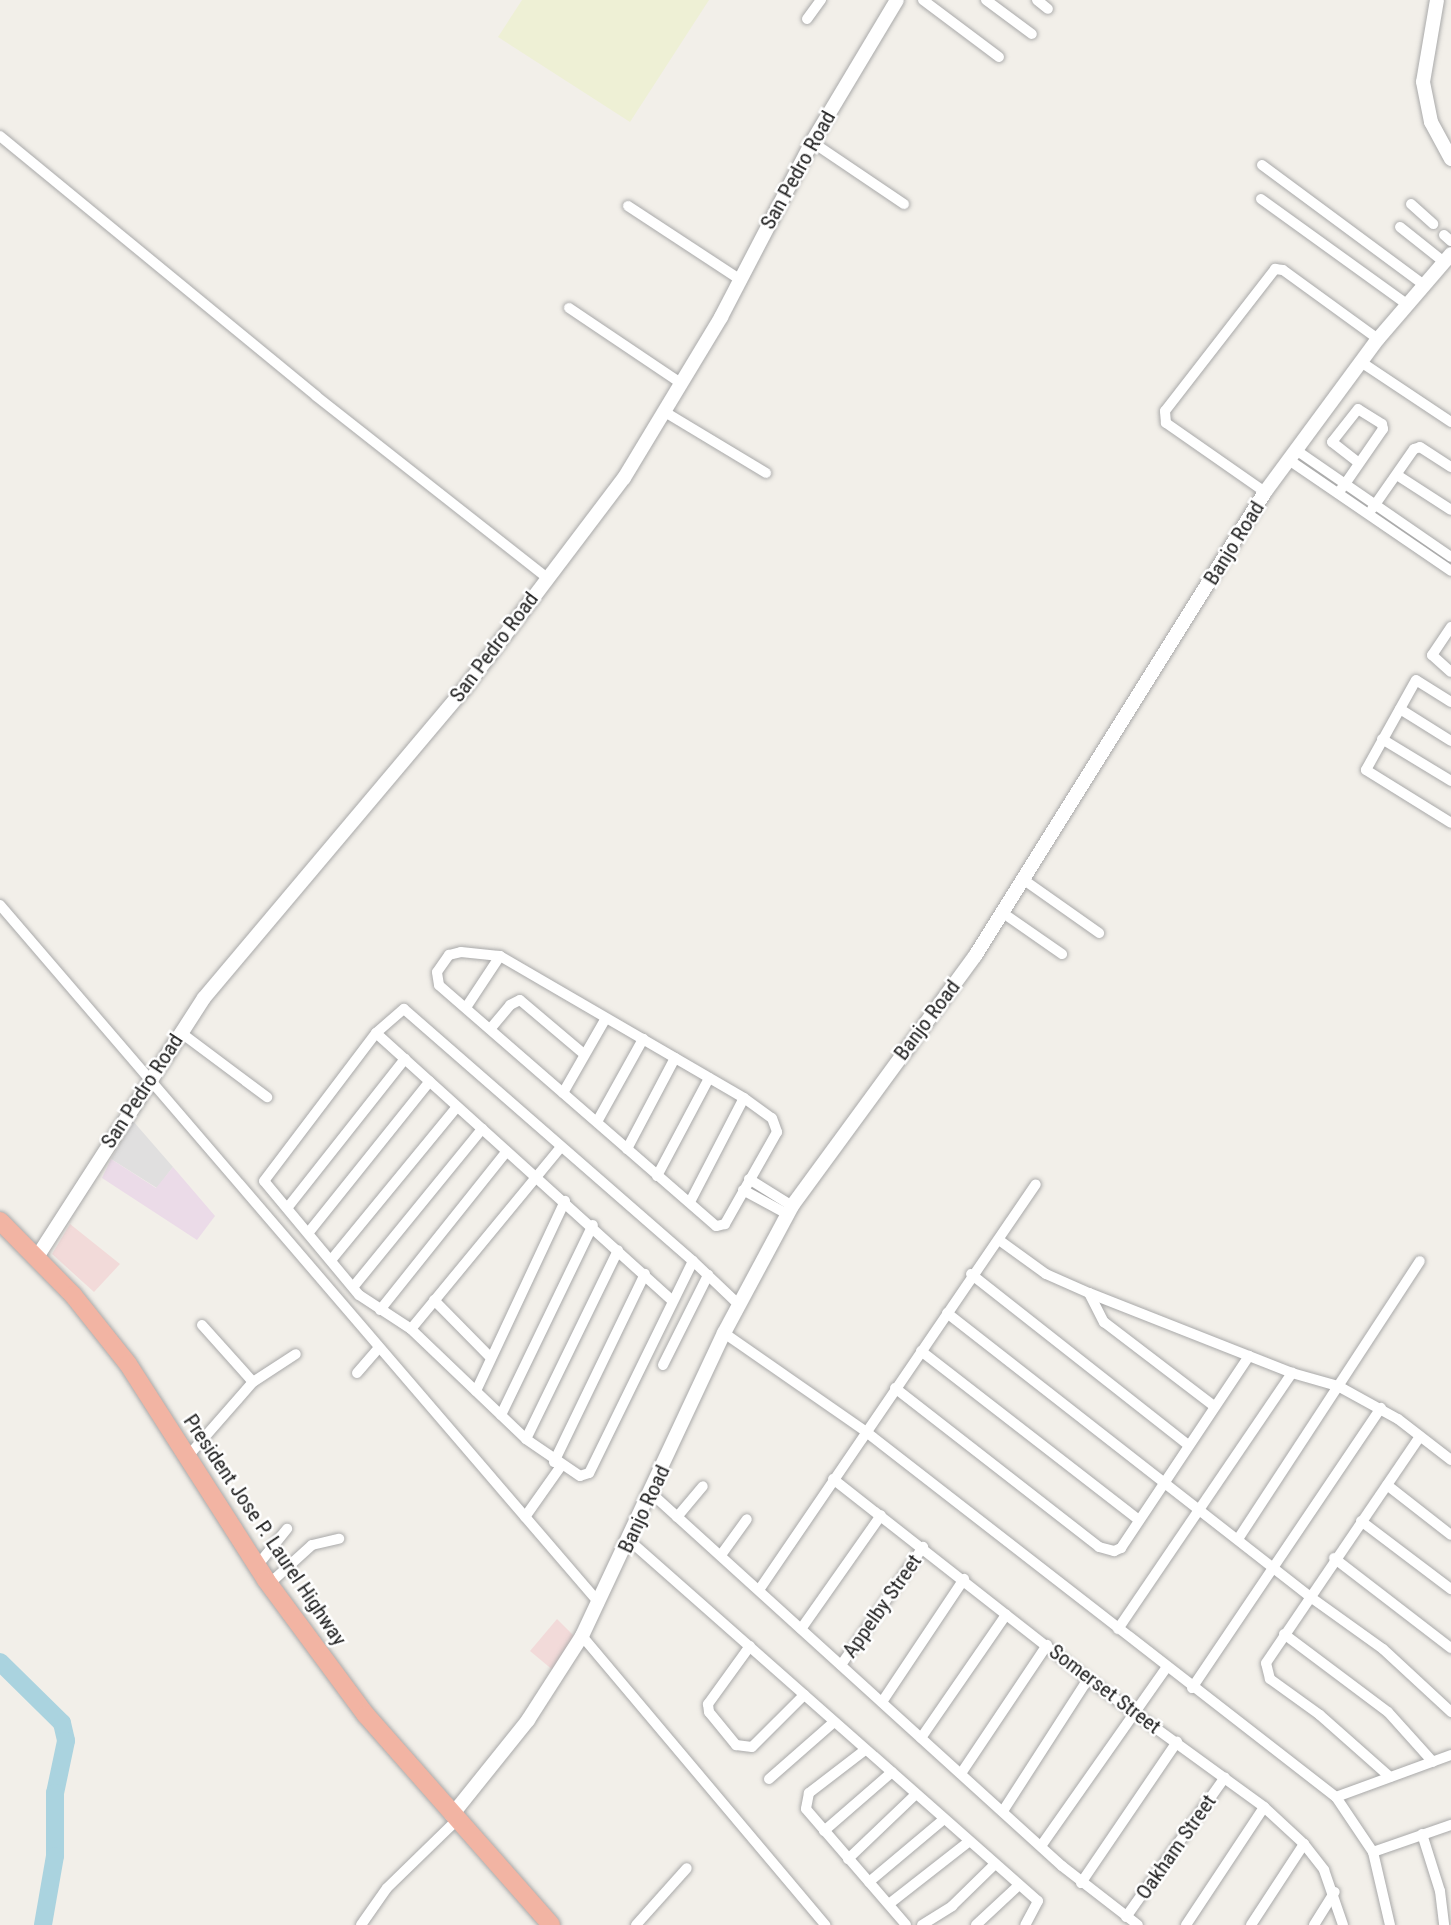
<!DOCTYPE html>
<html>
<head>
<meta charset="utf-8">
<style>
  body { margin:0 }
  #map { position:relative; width:1451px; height:1925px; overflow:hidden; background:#f2efe9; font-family:"Roboto Condensed",sans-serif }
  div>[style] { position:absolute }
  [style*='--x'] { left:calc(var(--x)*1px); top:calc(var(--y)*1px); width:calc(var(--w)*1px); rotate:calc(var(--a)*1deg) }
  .residential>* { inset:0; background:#e0dfdf }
  .commercial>* { inset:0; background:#f2dad9 }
  .industrial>* { inset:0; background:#ebdbe8 }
  .farmland>* { inset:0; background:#eef0d5 }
  .river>* { height:18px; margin:-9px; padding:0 9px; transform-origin:9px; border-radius:9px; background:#aad3df }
  .roads { filter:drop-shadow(0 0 2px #a9a9a9) drop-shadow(0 0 2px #a9a9a9) }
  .minor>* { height:10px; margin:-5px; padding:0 5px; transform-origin:5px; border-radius:5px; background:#fff }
  .tertiary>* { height:14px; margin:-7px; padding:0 7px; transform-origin:7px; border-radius:7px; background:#fff }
  .trunk>* { height:18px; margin:-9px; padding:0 9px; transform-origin:9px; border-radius:9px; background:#f2b4a3 }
  span { translate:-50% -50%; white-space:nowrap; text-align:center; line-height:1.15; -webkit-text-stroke:5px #fff; paint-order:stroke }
  .street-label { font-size:21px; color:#222 }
</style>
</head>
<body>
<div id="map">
  <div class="residential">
    <div style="clip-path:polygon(133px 1121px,173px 1167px,157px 1188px,111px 1159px)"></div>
  </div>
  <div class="commercial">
    <div style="clip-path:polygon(70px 1224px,120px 1264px,94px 1292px,52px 1254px)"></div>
    <div style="clip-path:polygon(557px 1619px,576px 1638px,554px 1671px,530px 1651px)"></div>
  </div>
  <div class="industrial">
    <div style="clip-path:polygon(111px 1159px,156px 1188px,173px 1167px,215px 1216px,197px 1240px,102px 1178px)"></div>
  </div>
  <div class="farmland">
    <div style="clip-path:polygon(522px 0,709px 0,630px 122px,498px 37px)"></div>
  </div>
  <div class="river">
    <div style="--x:0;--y:1662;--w:87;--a:44.5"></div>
    <div style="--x:62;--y:1723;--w:18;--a:77"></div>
    <div style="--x:66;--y:1741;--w:53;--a:101.9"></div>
    <div style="--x:55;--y:1793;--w:63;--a:90"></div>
    <div style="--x:55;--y:1856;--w:70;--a:99.9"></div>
  </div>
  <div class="roads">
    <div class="minor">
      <div style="--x:923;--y:0;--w:95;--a:36.9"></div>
      <div style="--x:986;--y:0;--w:57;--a:36.5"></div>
      <div style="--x:1037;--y:0;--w:14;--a:39"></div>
      <div style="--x:807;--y:19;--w:24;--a:-54"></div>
      <div style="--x:0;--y:136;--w:409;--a:39.4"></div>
      <div style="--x:316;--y:396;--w:294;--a:38.2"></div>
      <div style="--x:812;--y:142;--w:111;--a:34"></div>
      <div style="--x:1262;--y:165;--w:202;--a:36.5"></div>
      <div style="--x:1261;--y:199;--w:181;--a:35.8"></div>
      <div style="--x:1411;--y:204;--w:30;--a:42"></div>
      <div style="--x:628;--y:206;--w:133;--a:33.3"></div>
      <div style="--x:1400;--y:227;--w:56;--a:38.5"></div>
      <div style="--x:1444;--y:235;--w:9;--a:41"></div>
      <div style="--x:569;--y:308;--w:136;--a:33.9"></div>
      <div style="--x:1361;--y:362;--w:108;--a:33.7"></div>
      <div style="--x:665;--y:412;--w:118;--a:31.1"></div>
      <div style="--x:1296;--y:450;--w:188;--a:34.6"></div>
      <div style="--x:1289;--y:460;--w:196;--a:34.4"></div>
      <div style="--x:1397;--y:475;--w:64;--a:32.9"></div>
      <div style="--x:1265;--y:492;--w:121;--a:-145.1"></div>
      <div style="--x:1166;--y:423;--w:12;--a:-95"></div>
      <div style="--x:1165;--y:411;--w:180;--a:-52.2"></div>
      <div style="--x:1275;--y:269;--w:8;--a:7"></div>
      <div style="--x:1283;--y:270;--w:117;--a:36"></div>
      <div style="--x:1338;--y:493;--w:11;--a:-52"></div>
      <div style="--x:1345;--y:484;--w:67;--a:-55.4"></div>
      <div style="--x:1383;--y:429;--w:5;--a:-101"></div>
      <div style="--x:1382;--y:424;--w:28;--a:-148"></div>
      <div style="--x:1358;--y:409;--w:42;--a:128.2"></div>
      <div style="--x:1332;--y:442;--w:34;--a:38"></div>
      <div style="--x:1372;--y:509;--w:73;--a:-55"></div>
      <div style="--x:1414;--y:449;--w:6;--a:-18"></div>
      <div style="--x:1420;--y:447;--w:37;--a:33"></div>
      <div style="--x:1451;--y:627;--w:34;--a:124"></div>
      <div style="--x:1432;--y:655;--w:25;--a:42"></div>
      <div style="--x:1451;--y:702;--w:41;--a:-147.8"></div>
      <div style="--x:1416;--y:680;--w:103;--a:119.1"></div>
      <div style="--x:1366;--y:770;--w:100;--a:31.9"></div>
      <div style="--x:1400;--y:709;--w:60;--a:32.1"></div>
      <div style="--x:1382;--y:739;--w:81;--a:31.3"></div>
      <div style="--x:1024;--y:880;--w:92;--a:35.2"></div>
      <div style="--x:0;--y:905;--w:920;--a:49.36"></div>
      <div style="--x:1003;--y:913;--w:72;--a:34.8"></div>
      <div style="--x:461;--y:952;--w:39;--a:6"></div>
      <div style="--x:500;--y:956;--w:282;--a:30.2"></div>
      <div style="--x:744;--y:1098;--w:34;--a:36"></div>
      <div style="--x:772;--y:1118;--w:15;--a:70"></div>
      <div style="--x:777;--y:1132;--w:106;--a:119.5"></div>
      <div style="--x:725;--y:1224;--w:9;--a:167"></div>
      <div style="--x:716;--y:1226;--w:367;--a:-139"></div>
      <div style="--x:439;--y:985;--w:13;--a:-99"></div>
      <div style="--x:437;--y:972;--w:21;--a:-55"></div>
      <div style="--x:449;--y:955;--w:12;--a:-14"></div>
      <div style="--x:467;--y:1006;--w:60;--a:-56.6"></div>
      <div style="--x:491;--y:1028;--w:30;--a:-50"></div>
      <div style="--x:510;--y:1005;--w:11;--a:-27"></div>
      <div style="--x:520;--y:1000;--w:84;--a:40.2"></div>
      <div style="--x:180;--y:1032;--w:109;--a:36.8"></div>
      <div style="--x:376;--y:1033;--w:399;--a:42.1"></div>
      <div style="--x:563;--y:1093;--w:86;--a:-60.2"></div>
      <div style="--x:598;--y:1120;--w:93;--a:-60.9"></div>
      <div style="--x:627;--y:1149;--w:103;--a:-62.2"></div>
      <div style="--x:657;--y:1176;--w:111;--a:-62"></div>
      <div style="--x:749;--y:1179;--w:51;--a:32.1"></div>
      <div style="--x:743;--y:1190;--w:50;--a:28.6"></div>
      <div style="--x:690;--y:1202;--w:117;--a:-62.6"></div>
      <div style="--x:288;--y:1207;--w:189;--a:-51.7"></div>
      <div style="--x:309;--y:1232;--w:193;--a:-51.3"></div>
      <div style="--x:999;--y:1240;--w:58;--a:35.9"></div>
      <div style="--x:1046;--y:1274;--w:47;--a:23.8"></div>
      <div style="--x:1089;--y:1293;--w:218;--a:21.5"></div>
      <div style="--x:1292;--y:1373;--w:48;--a:15.8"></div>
      <div style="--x:1338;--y:1386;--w:68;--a:28.8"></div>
      <div style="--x:1398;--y:1419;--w:67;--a:37.7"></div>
      <div style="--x:332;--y:1259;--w:197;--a:-50.6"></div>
      <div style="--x:693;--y:1261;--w:236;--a:116.1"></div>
      <div style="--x:589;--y:1473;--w:9;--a:162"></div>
      <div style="--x:580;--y:1476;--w:65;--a:-145.6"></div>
      <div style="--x:526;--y:1439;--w:159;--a:-136.3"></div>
      <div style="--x:411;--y:1329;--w:62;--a:-146.8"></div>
      <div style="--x:359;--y:1295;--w:148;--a:-129.8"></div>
      <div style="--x:264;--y:1181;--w:186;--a:-52.9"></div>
      <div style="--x:376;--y:1033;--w:37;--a:-41"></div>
      <div style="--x:404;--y:1009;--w:383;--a:41.1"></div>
      <div style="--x:693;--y:1261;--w:64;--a:43.7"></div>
      <div style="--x:971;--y:1274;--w:275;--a:38.2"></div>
      <div style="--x:354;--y:1286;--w:203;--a:-50.8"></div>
      <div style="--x:1089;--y:1293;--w:33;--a:63"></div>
      <div style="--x:1104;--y:1322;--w:138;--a:37.4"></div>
      <div style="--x:434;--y:1300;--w:81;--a:45.5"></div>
      <div style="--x:380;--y:1310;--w:203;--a:-51.4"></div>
      <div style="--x:947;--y:1313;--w:459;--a:38"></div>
      <div style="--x:1309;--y:1596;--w:91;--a:35.6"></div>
      <div style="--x:1383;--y:1649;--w:93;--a:42.8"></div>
      <div style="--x:202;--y:1325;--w:76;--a:48.2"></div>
      <div style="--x:411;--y:1329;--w:234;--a:-50.5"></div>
      <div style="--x:724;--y:1333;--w:172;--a:34.8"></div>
      <div style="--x:865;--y:1431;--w:596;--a:37.85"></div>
      <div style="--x:1336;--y:1797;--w:66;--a:56.1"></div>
      <div style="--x:1373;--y:1852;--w:75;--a:76.9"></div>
      <div style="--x:921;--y:1351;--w:276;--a:37.8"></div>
      <div style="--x:663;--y:1365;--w:101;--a:-63.4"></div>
      <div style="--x:357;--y:1373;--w:33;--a:-49"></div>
      <div style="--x:895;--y:1388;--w:259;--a:37.9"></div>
      <div style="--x:1099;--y:1547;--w:16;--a:15"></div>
      <div style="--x:1114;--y:1551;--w:8;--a:-23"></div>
      <div style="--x:1121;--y:1548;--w:231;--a:-56.3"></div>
      <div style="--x:476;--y:1391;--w:210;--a:-64.9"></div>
      <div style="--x:501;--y:1415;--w:211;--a:-64.2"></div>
      <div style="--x:526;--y:1439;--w:210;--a:-64"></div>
      <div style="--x:189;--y:1455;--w:97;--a:-48.8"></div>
      <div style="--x:253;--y:1382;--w:51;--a:-33.1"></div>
      <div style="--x:554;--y:1462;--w:209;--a:-64.2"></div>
      <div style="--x:833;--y:1479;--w:324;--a:38.1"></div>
      <div style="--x:1088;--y:1679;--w:218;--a:36"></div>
      <div style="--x:1264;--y:1807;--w:54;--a:42.8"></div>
      <div style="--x:1304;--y:1844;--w:33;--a:52"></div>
      <div style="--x:1324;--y:1870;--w:58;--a:70.9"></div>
      <div style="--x:1387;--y:1485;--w:81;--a:38"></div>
      <div style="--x:651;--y:1493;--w:555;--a:42.23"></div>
      <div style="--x:1062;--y:1866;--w:96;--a:37.8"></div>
      <div style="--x:525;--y:1517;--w:62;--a:-54.8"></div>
      <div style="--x:677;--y:1517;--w:40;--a:-50"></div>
      <div style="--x:1361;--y:1521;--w:113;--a:37.1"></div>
      <div style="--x:1238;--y:1539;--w:332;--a:-56.8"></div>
      <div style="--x:630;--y:1541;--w:544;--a:41.42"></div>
      <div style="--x:1038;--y:1901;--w:27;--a:118"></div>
      <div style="--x:721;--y:1555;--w:44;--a:-54.2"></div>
      <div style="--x:1334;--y:1558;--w:148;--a:37.6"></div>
      <div style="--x:257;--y:1566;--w:48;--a:-51"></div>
      <div style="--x:269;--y:1584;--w:58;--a:-42.2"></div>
      <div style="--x:312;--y:1545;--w:28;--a:-13"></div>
      <div style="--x:759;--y:1590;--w:491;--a:-55.7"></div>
      <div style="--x:801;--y:1629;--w:139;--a:-54.9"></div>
      <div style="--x:1118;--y:1629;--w:310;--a:-55.8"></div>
      <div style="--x:1284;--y:1634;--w:130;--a:36.9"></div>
      <div style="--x:1388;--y:1712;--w:67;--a:48"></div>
      <div style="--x:582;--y:1636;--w:378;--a:49.9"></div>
      <div style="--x:750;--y:1646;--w:72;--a:125.9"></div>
      <div style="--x:708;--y:1704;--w:8;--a:83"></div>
      <div style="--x:709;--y:1712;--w:43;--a:50.7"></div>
      <div style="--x:736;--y:1745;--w:16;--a:7"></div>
      <div style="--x:752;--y:1747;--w:74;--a:-45"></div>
      <div style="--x:841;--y:1665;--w:144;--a:-55.2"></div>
      <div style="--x:1192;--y:1688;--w:338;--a:-56"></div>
      <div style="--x:882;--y:1702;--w:148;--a:-56.3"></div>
      <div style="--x:921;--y:1738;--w:150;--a:-55.4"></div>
      <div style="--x:865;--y:1750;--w:71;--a:142.5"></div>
      <div style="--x:809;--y:1793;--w:16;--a:101"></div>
      <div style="--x:806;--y:1809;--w:153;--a:49.2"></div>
      <div style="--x:962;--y:1772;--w:153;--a:-56.2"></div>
      <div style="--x:1390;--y:1777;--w:94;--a:-138.5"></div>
      <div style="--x:1320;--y:1715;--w:62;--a:-144.2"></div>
      <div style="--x:1270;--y:1679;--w:16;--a:-104"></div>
      <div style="--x:1266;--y:1663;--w:274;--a:-55.8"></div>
      <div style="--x:769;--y:1779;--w:86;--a:-41.2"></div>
      <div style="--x:1336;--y:1797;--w:122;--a:-20.1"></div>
      <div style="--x:1003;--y:1811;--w:157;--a:-57.2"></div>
      <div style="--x:824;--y:1831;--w:90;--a:-40.9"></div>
      <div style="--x:1422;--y:1834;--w:60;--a:72.5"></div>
      <div style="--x:1440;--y:1891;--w:34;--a:83"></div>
      <div style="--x:1041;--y:1846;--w:219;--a:-54.9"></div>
      <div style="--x:1373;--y:1852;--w:83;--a:-19.1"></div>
      <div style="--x:848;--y:1859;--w:93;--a:-43.7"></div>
      <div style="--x:869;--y:1882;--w:98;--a:-40"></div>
      <div style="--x:1081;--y:1883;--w:171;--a:-55.8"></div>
      <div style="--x:889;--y:1904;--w:99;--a:-38"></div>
      <div style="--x:1126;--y:1917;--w:171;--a:-54.7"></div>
      <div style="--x:361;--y:1925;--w:45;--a:-54.9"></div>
      <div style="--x:387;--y:1888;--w:98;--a:-44.2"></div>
      <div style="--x:636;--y:1925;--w:76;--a:-48.2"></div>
      <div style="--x:922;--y:1925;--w:36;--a:-32"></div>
      <div style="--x:952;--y:1906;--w:57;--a:-44.3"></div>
      <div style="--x:976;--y:1925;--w:57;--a:-42.9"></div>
      <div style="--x:1186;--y:1925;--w:141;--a:-56.5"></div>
      <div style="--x:1251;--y:1925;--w:97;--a:-56.8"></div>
      <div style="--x:1314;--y:1925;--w:39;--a:-58"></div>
    </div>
    <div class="tertiary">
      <div style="--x:1437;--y:0;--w:83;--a:99.7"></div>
      <div style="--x:1423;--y:82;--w:41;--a:78.7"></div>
      <div style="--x:1431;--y:122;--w:42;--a:61.6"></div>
      <div style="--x:37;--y:1257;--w:308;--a:-57.2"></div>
      <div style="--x:204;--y:998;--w:405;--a:-49.9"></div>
      <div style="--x:465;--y:688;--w:263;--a:-52.9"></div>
      <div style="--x:624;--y:478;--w:188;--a:-58.9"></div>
      <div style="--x:721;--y:317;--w:197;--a:-62.5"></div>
      <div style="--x:812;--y:142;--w:165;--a:-59.1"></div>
      <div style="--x:452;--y:1815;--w:122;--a:-51.3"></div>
      <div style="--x:528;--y:1720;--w:100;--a:-57.3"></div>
      <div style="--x:582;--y:1636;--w:335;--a:-64.9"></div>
      <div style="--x:724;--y:1333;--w:144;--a:-61.8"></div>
      <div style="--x:792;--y:1206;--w:310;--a:-53.8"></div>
      <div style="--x:975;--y:956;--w:547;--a:-57.99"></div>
      <div style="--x:1265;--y:492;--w:190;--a:-53.6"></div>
      <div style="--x:1378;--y:339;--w:112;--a:-49.3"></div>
    </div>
    <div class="trunk">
      <div style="--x:0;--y:1221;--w:104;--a:45.4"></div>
      <div style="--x:73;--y:1295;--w:88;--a:51.4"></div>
      <div style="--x:128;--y:1364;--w:256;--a:57.4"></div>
      <div style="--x:266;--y:1580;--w:168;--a:53.5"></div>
      <div style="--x:366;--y:1715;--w:280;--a:48.6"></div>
    </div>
  </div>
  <div class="street-label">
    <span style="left:798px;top:170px;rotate:-61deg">San Pedro Road</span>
    <span style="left:1234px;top:543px;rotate:-58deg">Banjo Road</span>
    <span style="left:494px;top:647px;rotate:-53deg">San Pedro Road</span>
    <span style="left:927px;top:1020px;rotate:-53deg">Banjo Road</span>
    <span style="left:142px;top:1091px;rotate:-57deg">San Pedro Road</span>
    <span style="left:644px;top:1509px;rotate:-65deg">Banjo Road</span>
    <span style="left:265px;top:1530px;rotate:56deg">President Jose P. Laurel Highway</span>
    <span style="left:882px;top:1606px;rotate:-55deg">Appelby Street</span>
    <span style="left:1105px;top:1689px;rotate:37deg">Somerset Street</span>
    <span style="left:1176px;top:1847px;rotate:-55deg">Oakham Street</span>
  </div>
</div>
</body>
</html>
